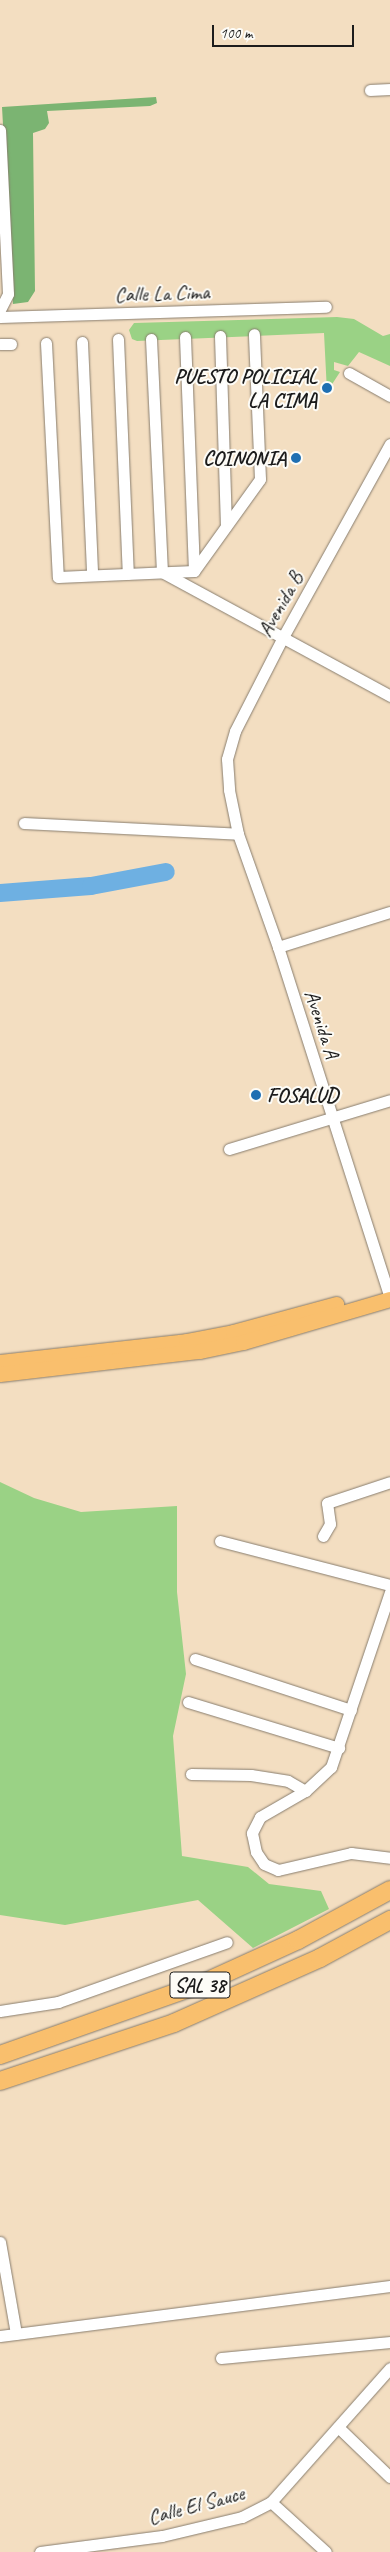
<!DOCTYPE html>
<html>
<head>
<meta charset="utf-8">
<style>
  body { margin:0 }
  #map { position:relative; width:390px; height:2552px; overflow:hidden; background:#f3dec1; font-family:Caveat,sans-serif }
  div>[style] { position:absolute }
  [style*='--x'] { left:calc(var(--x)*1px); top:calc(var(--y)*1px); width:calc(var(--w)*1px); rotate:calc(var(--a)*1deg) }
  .green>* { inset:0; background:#9ad285 }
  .forest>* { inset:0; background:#7bb472 }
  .river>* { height:18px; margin:-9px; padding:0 9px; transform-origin:9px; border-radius:9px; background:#6eb0e2 }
  .roads { filter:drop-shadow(0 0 1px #887d6e) drop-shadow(0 0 1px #887d6e) }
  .minor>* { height:11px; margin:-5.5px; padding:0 5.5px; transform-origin:5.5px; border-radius:5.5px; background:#fff }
  .major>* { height:15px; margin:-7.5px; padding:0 7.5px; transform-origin:7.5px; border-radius:7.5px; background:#f9bf6d }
  .highway>* { height:18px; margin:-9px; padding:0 9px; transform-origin:9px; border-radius:9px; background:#f9bf6d }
  .dots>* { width:14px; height:14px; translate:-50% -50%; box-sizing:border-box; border:2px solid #fdfcf7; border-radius:50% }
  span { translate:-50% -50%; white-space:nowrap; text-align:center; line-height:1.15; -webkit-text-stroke:4px #fdfcf7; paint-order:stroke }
  .shield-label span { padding:1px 4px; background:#fdfcf7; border:1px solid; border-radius:4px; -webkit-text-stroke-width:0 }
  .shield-label { font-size:20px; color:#1c1c1c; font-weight:700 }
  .street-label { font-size:21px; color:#1c1c1c }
  .poi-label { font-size:21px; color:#1c1c1c; font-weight:700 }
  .right { translate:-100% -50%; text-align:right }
  .left { translate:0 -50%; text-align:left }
  .scale { position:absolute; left:212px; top:25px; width:142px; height:22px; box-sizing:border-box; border:2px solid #1c1c1c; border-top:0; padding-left:6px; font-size:15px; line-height:18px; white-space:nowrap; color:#1c1c1c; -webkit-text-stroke:4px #fdfcf7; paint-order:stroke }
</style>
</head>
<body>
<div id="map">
  <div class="green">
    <div style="clip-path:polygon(337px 317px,354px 319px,383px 336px,390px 334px,390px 366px,359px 352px,348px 366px,334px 362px,334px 370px,340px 372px,327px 392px,324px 333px,137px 341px,132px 339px,129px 330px,134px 323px)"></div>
    <div style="clip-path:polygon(0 1482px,34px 1498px,81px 1512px,177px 1506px,177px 1592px,186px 1674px,173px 1736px,182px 1856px,248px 1867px,269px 1884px,321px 1891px,329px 1909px,253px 1948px,198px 1900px,65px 1925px,0 1915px)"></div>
  </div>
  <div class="forest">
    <div style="clip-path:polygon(156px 97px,157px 103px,150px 106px,47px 111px,49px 123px,45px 129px,33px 133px,35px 291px,28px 302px,13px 304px,2px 107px)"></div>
  </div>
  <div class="river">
    <div style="--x:0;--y:893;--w:91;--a:-4.4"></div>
    <div style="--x:91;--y:886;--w:76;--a:-10.6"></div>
  </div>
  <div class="roads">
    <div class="minor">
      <div style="--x:370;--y:90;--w:20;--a:-3"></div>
      <div style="--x:0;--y:130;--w:164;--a:87.2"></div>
      <div style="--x:8;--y:294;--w:18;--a:117"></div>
      <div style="--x:0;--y:317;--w:326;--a:-1.8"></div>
      <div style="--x:220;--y:336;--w:190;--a:88.2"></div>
      <div style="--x:185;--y:337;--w:234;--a:87.8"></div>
      <div style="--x:118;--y:339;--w:235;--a:87.6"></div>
      <div style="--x:151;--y:339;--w:233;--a:87.3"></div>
      <div style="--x:162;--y:572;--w:260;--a:28.5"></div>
      <div style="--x:82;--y:342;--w:233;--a:87.5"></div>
      <div style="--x:46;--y:343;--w:234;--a:87.1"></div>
      <div style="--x:58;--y:577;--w:136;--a:-2.5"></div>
      <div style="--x:0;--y:344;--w:11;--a:0"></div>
      <div style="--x:349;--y:373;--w:47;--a:29.3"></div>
      <div style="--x:390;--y:444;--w:223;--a:119"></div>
      <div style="--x:282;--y:639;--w:103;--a:117.1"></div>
      <div style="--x:235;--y:731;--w:29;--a:106"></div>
      <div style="--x:227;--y:759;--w:31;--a:86"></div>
      <div style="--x:229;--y:790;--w:45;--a:78.4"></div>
      <div style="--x:238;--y:834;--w:120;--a:70.5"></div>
      <div style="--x:278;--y:947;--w:369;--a:72.3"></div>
      <div style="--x:194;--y:571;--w:113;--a:-54.3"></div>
      <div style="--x:260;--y:479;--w:145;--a:-92.4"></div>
      <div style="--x:24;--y:823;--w:214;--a:2.9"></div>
      <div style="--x:278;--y:947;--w:117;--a:-17.4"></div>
      <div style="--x:229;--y:1149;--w:168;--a:-16.9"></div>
      <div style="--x:323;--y:1536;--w:14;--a:-60"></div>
      <div style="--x:330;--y:1524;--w:21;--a:-98"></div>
      <div style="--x:327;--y:1503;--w:66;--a:-18.4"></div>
      <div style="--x:220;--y:1541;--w:176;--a:14.5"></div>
      <div style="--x:390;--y:1592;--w:185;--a:108.6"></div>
      <div style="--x:331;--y:1767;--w:35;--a:137"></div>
      <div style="--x:305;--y:1791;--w:52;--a:150"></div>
      <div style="--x:260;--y:1817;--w:18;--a:117"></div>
      <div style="--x:252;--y:1833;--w:19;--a:78"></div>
      <div style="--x:256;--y:1852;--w:14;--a:56"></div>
      <div style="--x:264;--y:1864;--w:15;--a:23"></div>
      <div style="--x:278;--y:1870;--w:75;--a:-13.1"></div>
      <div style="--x:351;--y:1853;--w:39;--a:7"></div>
      <div style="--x:195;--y:1659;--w:164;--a:18.1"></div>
      <div style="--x:188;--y:1702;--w:158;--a:16.9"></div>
      <div style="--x:191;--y:1774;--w:60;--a:1"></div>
      <div style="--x:251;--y:1775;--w:37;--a:9"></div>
      <div style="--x:288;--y:1781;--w:20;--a:30"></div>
      <div style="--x:0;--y:2011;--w:59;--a:-8.8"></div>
      <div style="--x:58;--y:2002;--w:179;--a:-19.5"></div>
      <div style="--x:0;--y:2242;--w:93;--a:80.1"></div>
      <div style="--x:0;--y:2336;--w:393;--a:-7.3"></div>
      <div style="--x:221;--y:2358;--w:170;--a:-5.4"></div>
      <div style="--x:338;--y:2427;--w:72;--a:43.9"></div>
      <div style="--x:271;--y:2502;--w:74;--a:42.3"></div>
      <div style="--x:40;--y:2552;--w:123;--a:-7.5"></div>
      <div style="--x:162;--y:2536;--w:82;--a:-13.4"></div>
      <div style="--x:242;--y:2517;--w:33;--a:-27"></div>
      <div style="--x:271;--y:2502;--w:179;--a:-48.4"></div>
    </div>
    <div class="major">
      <div style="--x:0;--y:1362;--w:187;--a:-6.4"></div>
      <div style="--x:186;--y:1341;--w:48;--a:-10.8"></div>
      <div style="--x:233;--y:1332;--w:107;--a:-15.2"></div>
      <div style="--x:0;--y:1374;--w:201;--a:-6.6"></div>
      <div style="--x:200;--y:1351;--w:44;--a:-11.8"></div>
      <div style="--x:243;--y:1342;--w:153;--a:-16.3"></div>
    </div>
    <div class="highway">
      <div style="--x:0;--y:2055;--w:219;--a:-19.5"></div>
      <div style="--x:206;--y:1982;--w:101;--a:-24.5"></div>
      <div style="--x:298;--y:1940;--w:105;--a:-28.5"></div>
      <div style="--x:0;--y:2081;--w:183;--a:-18.4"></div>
      <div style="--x:174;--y:2023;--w:160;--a:-24"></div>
      <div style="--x:320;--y:1958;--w:80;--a:-28.5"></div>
    </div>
  </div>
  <div class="dots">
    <div style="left:327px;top:388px;background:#1f6fb2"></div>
    <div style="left:296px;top:458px;background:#1f6fb2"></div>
    <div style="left:256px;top:1095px;background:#1f6fb2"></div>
  </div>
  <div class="shield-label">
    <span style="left:200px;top:1985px">SAL 38</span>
  </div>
  <div class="street-label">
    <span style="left:162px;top:293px;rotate:-2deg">Calle La Cima</span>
    <span style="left:280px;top:604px;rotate:-61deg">Avenida B</span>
    <span style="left:322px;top:1024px;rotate:72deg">Avenida A</span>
    <span style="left:196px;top:2505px;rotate:-15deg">Calle El Sauce</span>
  </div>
  <div class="poi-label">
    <span class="right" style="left:317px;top:388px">PUESTO POLICIAL<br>LA CIMA</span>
    <span class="right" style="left:286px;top:458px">COINONIA</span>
    <span class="left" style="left:267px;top:1095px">FOSALUD</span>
  </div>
  <div class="scale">100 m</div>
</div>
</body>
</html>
